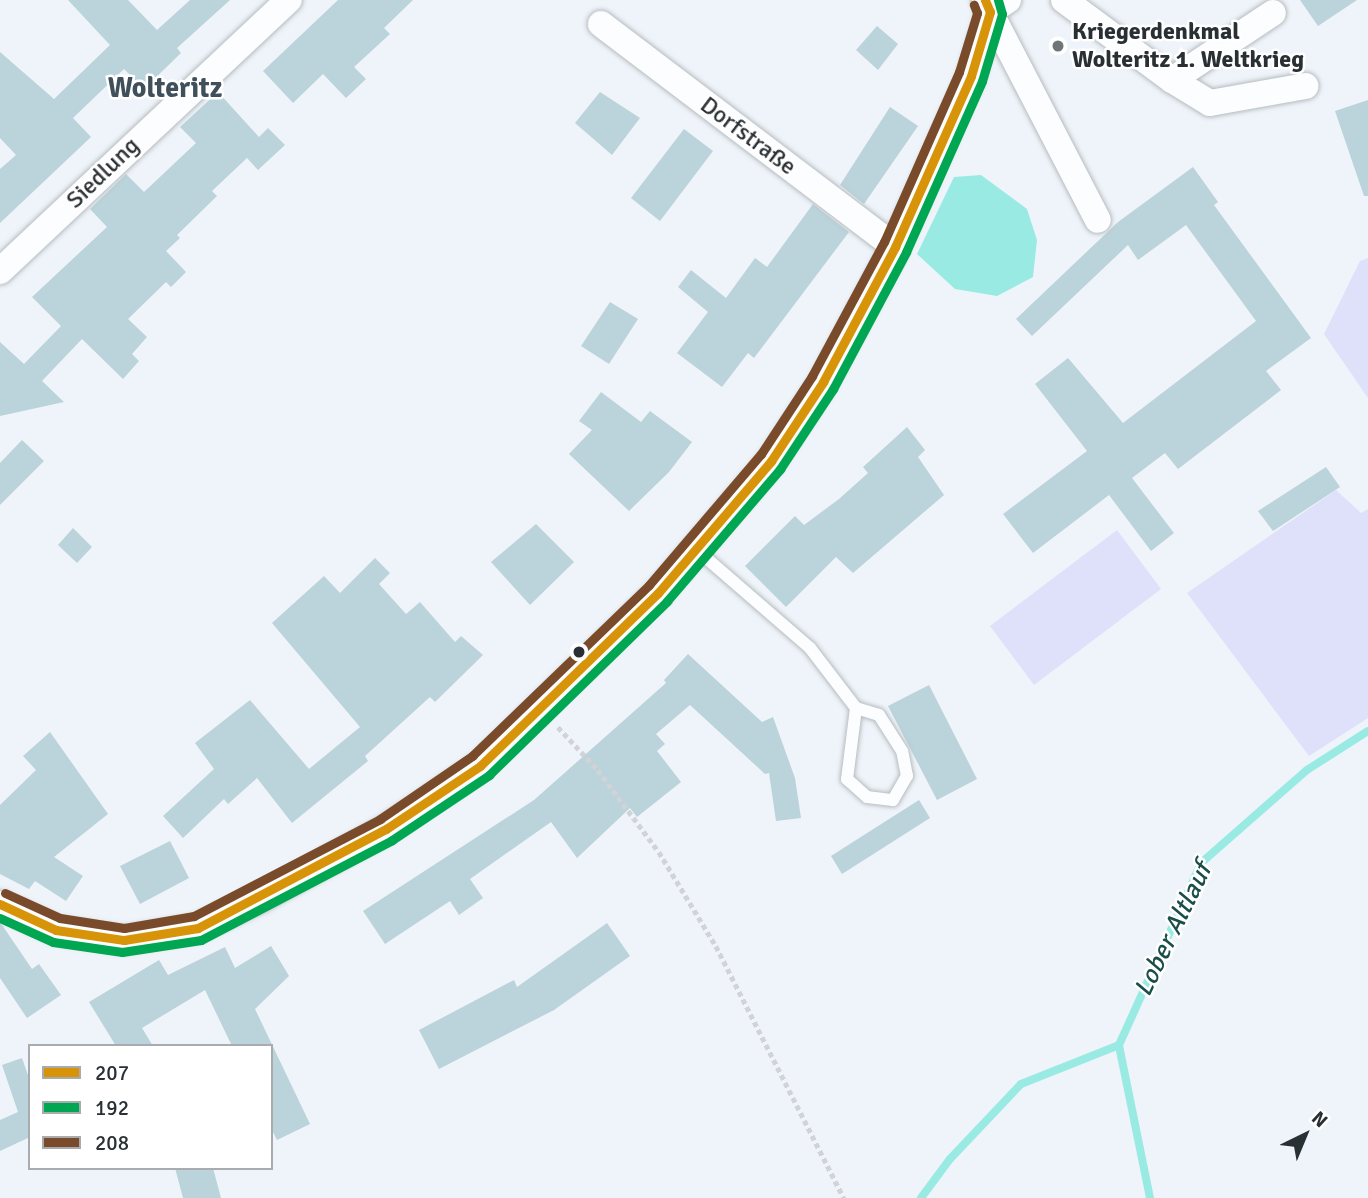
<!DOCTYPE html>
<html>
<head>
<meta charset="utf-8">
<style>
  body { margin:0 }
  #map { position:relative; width:1368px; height:1198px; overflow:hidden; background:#eef4f9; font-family:Signika,sans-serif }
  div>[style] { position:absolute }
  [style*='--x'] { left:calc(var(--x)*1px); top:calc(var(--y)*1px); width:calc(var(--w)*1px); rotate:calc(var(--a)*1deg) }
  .green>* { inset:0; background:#dfe1fa }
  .water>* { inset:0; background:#9aeae4 }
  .stream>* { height:8px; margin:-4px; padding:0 4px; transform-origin:4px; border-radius:4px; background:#9aeae4 }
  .building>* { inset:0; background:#bbd3da }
  .path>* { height:4.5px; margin-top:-2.25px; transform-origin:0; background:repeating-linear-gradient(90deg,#d1d3d6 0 5px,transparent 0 8.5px) }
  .roads { filter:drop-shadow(0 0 2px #b6bcc0) drop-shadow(0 0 2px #b6bcc0) }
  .service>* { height:12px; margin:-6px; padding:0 6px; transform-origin:6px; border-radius:6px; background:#fcfdfe }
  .minor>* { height:26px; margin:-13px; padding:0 13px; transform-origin:13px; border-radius:13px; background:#fcfdfe }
  .bus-1>* { height:9px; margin:-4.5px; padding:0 4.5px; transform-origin:4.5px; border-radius:4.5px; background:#d89408 }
  .bus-2>* { height:9px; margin:-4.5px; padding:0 4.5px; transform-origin:4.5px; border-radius:4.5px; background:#00a651 }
  .bus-3>* { height:9px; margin:-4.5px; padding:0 4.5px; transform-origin:4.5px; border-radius:4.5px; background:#7a4b2a }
  .dots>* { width:19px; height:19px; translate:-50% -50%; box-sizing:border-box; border:4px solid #fff; border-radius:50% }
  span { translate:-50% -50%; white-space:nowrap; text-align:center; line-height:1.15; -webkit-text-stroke:5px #fff; paint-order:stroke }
  .poi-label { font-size:24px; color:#293034; font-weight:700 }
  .left { translate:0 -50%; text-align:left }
  .street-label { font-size:24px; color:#293034 }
  .water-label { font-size:26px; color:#1c4e49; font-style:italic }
  .quarter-label { font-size:28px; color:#40505a; font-weight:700 }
  .legend { position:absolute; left:28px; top:1044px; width:245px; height:126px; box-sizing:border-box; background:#fff; border:2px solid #a9acae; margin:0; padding:9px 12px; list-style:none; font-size:21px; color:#293034 }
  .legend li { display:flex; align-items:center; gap:14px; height:35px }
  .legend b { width:35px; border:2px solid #a9acae }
  .north { position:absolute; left:1270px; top:1100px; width:70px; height:70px; -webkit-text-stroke:5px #fff; paint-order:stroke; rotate:43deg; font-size:19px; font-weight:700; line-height:28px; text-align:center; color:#293034 }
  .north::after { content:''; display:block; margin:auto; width:24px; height:32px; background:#293034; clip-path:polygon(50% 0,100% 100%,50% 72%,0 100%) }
</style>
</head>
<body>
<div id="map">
  <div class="green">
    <div style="clip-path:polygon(1368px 258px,1368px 398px,1324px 334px,1360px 261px)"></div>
    <div style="clip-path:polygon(1336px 490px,1361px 513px,1368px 509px,1368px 718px,1309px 756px,1187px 593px)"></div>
    <div style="clip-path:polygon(1117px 530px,1161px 589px,1034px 685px,990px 626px)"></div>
  </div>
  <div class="water">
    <div style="clip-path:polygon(981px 175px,1027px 209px,1037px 240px,1033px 277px,997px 296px,955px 289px,917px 254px,954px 177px)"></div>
  </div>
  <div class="stream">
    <div style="--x:921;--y:1198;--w:49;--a:-53.4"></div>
    <div style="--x:950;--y:1159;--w:103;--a:-46.6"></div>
    <div style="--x:1021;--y:1084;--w:105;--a:-21.7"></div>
    <div style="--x:1150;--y:1198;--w:156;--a:-101.5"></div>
    <div style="--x:1119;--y:1045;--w:200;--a:-65.7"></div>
    <div style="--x:1201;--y:863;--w:141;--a:-41.3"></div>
    <div style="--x:1307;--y:770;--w:72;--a:-32.6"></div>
  </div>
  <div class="building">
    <div style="clip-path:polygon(68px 0,128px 0,157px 30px,190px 0,230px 0,177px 48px,181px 53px,144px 89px,124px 69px,73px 118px,91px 137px,0 223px,0 169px,16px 155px,0 138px,0 52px,54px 99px,110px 45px)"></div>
    <div style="clip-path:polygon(338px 0,413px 0,384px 28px,390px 34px,354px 67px,366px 79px,346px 98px,323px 74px,293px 103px,263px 71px)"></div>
    <div style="clip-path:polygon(1300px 0,1357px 0,1318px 26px)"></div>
    <div style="clip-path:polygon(877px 26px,898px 44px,878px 70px,856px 50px)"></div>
    <div style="clip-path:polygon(218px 92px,259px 137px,268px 128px,285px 145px,258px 170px,247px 158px,212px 191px,217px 196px,177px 235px,180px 238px,166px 251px,186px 272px,171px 287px,166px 282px,128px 319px,147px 337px,132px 354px,139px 361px,123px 379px,82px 339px,42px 381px,64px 402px,0 416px,0 342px,24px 364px,61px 326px,32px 297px,107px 227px,90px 209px,126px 174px,144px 192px,196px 143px,180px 127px)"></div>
    <div style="clip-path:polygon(600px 92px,640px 118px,612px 155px,575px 123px)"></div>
    <div style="clip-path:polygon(1368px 100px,1368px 196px,1364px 196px,1335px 111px)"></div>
    <div style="clip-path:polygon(890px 107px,918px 126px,864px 204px,840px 185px)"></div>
    <div style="clip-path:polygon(684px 129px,713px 151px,660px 221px,631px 198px)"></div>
    <div style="clip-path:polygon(1193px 167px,1218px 202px,1214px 205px,1311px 338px,1266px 371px,1281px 390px,1178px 469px,1165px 453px,1132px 478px,1174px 533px,1151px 551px,1109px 495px,1033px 553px,1003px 514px,1087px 451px,1035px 384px,1068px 358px,1123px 423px,1256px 321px,1186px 225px,1138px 260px,1128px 245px,1032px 336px,1016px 319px,1118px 222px)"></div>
    <div style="clip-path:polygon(813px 204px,849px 232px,754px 358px,748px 353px,722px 387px,677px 353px,708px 312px,678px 287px,691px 270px,726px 298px,755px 258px,767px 267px)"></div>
    <div style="clip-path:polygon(610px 302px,638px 319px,609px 364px,581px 346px)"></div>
    <div style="clip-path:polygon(601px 392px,641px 422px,650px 411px,692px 442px,669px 472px,629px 511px,569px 454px,592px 430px,579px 421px)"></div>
    <div style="clip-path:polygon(907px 427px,925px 450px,918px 457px,944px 495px,853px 573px,836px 557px,786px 607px,745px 566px,795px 516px,804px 525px,839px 499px,868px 473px,863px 467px)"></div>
    <div style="clip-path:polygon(22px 440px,44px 461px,0 505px,0 463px)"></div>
    <div style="clip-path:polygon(1326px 467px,1340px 487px,1273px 531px,1258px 511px)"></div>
    <div style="clip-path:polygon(536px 524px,574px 562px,530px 605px,491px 562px)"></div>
    <div style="clip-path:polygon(73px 528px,92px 547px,77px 563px,58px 545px)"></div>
    <div style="clip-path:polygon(375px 558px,390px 573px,379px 584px,406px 614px,420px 602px,455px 642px,461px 636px,483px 655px,435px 702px,430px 697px,365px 756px,368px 761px,292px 823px,257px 778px,228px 804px,224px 799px,183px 838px,163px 816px,214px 769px,195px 743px,250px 700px,309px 769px,360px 727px,272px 623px,324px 576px,340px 593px)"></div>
    <div style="clip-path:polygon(688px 654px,762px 722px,773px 717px,795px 778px,801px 818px,776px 821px,769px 773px,765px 774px,690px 705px,656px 734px,665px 744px,657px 751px,681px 782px,637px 817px,630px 808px,577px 858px,551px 822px,470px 879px,483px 898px,459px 915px,450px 901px,385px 944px,363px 911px,534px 800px,666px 683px,664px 680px)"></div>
    <div style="clip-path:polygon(929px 685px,977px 779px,937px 800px,888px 706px)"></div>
    <div style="clip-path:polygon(50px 732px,108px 814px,54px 857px,83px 876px,66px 901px,35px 881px,29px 889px,0 874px,0 805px,36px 770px,23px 756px)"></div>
    <div style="clip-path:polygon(919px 800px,930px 818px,842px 874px,831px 856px)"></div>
    <div style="clip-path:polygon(170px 841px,189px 878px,140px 904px,120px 866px)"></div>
    <div style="clip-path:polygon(0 922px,32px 969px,39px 964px,61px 995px,27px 1018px,0 978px)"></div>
    <div style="clip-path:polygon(607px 923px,630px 956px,554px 1010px,439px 1069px,419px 1030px,514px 980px,517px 987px)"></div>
    <div style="clip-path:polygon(271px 946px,289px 976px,255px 1009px,310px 1124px,277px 1140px,271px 1128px,271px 1046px,232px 1046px,205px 990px,142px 1028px,153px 1046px,116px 1046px,89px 1002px,159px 960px,168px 975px,225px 947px,235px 968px)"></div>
    <div style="clip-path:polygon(22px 1058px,30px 1081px,30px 1137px,0 1151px,0 1120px,18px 1112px,2px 1065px)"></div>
    <div style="clip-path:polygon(175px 1168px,213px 1168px,221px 1198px,183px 1198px)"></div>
  </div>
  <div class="path">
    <div style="--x:558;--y:727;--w:59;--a:47.1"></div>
    <div style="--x:598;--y:770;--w:102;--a:53.4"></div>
    <div style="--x:659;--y:852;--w:110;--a:58.8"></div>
    <div style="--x:716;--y:946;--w:283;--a:63.1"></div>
  </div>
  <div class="roads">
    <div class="service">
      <div style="--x:698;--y:551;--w:148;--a:40.9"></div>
      <div style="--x:810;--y:648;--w:76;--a:52.5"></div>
      <div style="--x:856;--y:708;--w:72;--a:97.2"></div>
      <div style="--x:847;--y:779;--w:27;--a:42"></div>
      <div style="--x:867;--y:797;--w:26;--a:7"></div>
      <div style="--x:893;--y:800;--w:28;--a:-60"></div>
      <div style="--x:907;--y:776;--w:25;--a:-101"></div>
      <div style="--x:902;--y:751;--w:43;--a:-122.6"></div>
      <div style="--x:879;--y:715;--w:24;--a:-163"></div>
    </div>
    <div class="minor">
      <div style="--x:1008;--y:0;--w:22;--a:146"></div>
      <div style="--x:990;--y:12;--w:234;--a:62.6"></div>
      <div style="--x:1064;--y:0;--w:134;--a:36.5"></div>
      <div style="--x:1172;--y:80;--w:121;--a:-33.6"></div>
      <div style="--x:601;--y:24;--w:369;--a:37.2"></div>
      <div style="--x:1172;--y:80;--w:44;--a:31.2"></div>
      <div style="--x:1210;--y:103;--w:97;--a:-10.1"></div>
      <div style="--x:0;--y:271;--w:396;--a:-43.2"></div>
      <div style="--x:0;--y:904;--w:62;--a:24.9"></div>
      <div style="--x:56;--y:930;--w:69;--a:8.4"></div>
      <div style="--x:124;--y:940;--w:75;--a:-9.2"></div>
      <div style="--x:198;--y:928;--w:71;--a:-25.1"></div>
      <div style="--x:262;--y:898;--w:142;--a:-29.1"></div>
      <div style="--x:386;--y:829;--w:113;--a:-33.8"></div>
      <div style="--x:480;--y:766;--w:248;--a:-44.2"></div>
      <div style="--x:658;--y:593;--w:174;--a:-49.4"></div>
      <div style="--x:771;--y:461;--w:95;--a:-56.6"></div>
      <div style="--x:823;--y:382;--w:153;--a:-61.9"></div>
      <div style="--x:895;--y:247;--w:187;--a:-66"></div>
      <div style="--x:971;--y:76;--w:67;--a:-73.5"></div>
      <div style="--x:990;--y:12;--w:13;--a:-113"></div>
    </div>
  </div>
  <div class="bus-1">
    <div style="--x:0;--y:904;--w:62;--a:24.9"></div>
    <div style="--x:56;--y:930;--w:69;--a:8.4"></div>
    <div style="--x:124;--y:940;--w:75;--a:-9.2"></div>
    <div style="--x:198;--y:928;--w:212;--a:-27.8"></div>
    <div style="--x:386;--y:829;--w:113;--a:-33.8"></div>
    <div style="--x:480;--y:766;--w:248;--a:-44.2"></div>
    <div style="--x:658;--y:593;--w:174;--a:-49.4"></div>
    <div style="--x:771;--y:461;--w:95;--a:-56.6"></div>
    <div style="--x:823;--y:382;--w:153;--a:-61.9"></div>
    <div style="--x:895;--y:247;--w:187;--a:-66"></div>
    <div style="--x:971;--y:76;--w:67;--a:-73.5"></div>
    <div style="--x:990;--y:12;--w:13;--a:-113"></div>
  </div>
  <div class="bus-2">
    <div style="--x:0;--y:918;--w:58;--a:24.4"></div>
    <div style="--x:53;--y:942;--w:70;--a:8.2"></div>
    <div style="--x:122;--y:952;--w:80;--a:-8.6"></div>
    <div style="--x:201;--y:940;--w:216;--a:-27.6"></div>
    <div style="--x:392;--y:840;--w:117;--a:-33.8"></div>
    <div style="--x:489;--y:775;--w:249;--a:-44.3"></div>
    <div style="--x:667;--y:601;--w:174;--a:-49.4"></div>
    <div style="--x:780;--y:469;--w:96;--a:-56.5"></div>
    <div style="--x:833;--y:389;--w:155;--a:-61.9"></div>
    <div style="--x:906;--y:252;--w:187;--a:-66"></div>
    <div style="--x:982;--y:81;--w:70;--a:-73.4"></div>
    <div style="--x:1002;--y:14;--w:15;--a:-106"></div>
  </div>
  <div class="bus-3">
    <div style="--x:5;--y:893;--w:60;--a:24.4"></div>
    <div style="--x:60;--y:918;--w:65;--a:8.9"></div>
    <div style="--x:124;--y:928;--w:71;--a:-9.7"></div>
    <div style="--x:194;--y:916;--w:210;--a:-27.5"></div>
    <div style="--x:380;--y:819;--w:112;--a:-34.4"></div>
    <div style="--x:472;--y:756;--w:246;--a:-44"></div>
    <div style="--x:649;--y:585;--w:172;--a:-49.5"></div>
    <div style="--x:761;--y:454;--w:93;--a:-56.8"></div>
    <div style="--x:812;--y:376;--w:152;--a:-61.8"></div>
    <div style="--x:884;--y:242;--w:186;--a:-66.2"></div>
    <div style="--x:959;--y:72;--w:62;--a:-73"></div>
    <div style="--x:977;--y:13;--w:9;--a:-111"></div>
  </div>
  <div class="dots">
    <div style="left:1058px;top:46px;background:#6e7579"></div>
    <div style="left:579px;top:652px;background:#293034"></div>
  </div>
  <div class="poi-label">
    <span class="left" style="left:1072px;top:46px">Kriegerdenkmal<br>Wolteritz 1. Weltkrieg</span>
  </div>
  <div class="street-label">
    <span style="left:748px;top:136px;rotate:37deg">Dorfstraße</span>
    <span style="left:103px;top:173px;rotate:-44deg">Siedlung</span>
  </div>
  <div class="water-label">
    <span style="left:1174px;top:930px;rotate:-64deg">Lober Altlauf</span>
  </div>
  <div class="quarter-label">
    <span style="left:165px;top:88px">Wolteritz</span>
  </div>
  <ul class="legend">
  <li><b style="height:9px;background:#d89408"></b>207</li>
  <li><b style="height:9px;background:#00a651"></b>192</li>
  <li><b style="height:9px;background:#7a4b2a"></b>208</li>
  </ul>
  <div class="north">N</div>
</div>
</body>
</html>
